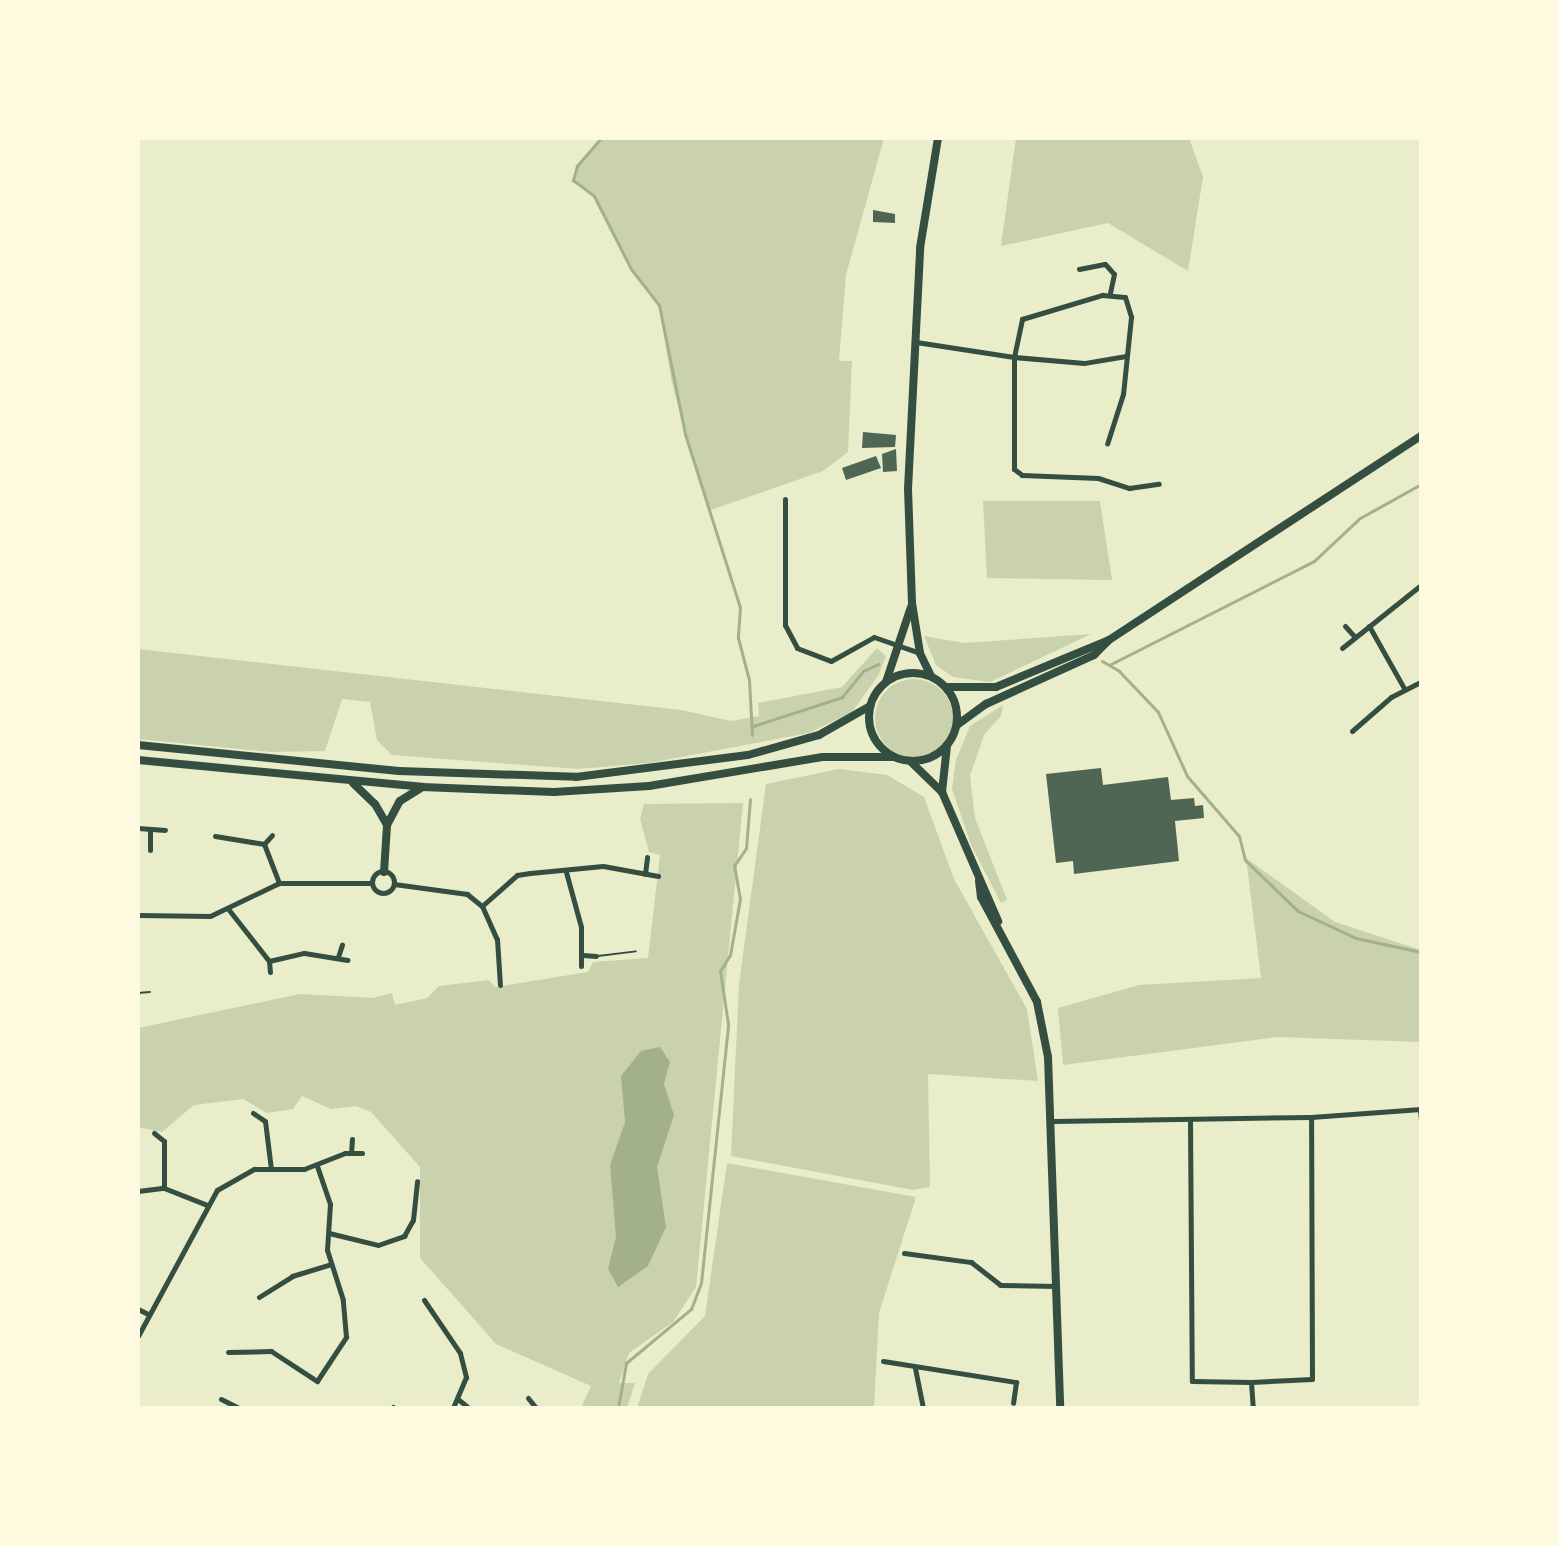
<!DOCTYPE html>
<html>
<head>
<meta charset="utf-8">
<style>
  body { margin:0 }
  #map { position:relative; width:1559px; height:1546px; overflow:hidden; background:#e9edc9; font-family:"DejaVu Sans",sans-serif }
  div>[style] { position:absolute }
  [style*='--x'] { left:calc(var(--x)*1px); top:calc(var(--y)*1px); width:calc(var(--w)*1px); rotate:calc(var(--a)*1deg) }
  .green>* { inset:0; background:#cad2ad }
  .round { border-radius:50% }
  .water>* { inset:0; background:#a3b18a }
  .stream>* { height:3px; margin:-1.5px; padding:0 1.5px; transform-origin:1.5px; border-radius:1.5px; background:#a3b18a }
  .building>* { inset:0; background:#4f6655 }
  .service>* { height:2px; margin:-1px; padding:0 1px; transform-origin:1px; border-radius:1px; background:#344e41 }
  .minor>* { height:5px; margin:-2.5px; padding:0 2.5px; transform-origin:2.5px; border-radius:2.5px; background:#344e41 }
  .minor>.ring { margin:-2.5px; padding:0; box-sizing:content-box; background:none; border:5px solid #344e41; border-radius:50% }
  .primary>* { height:8px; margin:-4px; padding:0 4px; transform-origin:4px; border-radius:4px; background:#344e41 }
  .trunk>* { height:8px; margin:-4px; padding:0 4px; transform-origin:4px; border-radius:4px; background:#344e41 }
  .trunk>.ring { margin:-4px; padding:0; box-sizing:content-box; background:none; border:8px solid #344e41; border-radius:50% }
  span { translate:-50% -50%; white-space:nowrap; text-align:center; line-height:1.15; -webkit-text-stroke:6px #fefae0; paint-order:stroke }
  .frame { position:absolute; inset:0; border:140px solid #fefae0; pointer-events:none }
</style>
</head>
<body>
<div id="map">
  <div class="green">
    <div style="clip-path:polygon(601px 138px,884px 138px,846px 275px,839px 361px,852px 361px,848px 452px,823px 471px,708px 511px,672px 383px,659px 305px,631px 269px,594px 196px,573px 180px,577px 166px)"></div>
    <div style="clip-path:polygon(1016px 138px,1189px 138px,1203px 177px,1188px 271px,1108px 223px,1001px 246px)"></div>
    <div style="clip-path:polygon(983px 501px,1100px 501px,1112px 580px,987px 578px)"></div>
    <div style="clip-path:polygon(1091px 634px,990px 682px,953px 677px,936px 665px,924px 636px,964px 643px)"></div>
    <div style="clip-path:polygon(877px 648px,886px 656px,878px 676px,852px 712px,809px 733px,649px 763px,578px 769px,392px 755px,377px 740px,370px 702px,342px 699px,325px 751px,271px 752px,138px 739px,138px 649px,681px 710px,731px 721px,759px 716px,758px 703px,842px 687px)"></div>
    <div class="round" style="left:875px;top:679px;width:78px;height:78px"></div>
    <div style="clip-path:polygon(1003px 705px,1001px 716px,984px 735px,970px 776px,975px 818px,1007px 900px,1001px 903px,971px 845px,952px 789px,956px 760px,970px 726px)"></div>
    <div style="clip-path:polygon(839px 769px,887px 775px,924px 797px,954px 879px,1027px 1009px,1038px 1081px,928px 1074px,930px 1187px,913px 1190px,731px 1156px,739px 984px,766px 784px)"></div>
    <div style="clip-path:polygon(743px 803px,696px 1287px,673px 1322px,629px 1353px,619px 1383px,635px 1383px,627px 1408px,581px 1408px,591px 1386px,496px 1344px,420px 1258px,420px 1167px,371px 1112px,356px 1106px,331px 1109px,302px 1096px,293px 1109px,267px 1113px,243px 1099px,194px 1105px,162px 1132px,138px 1127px,138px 1028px,300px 994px,373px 998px,392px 993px,395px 1005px,427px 998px,439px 986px,489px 980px,495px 987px,588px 972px,593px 962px,648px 958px,660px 855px,649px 852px,640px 819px,644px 804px)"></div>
    <div style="clip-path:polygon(1246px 858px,1335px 922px,1421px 950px,1421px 1042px,1277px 1037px,1063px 1065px,1058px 1008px,1139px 985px,1261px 978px)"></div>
    <div style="clip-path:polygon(727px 1163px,916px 1197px,879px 1313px,874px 1408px,637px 1408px,648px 1374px,705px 1316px)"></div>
  </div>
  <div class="water">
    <div style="clip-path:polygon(660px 1047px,670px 1062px,664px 1084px,674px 1115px,657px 1167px,666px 1227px,648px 1266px,618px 1287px,608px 1269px,616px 1237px,610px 1165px,625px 1122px,621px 1076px,641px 1051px)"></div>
  </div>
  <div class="stream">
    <div style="--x:601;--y:138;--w:37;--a:131"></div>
    <div style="--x:577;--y:166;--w:15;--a:106"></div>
    <div style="--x:573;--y:180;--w:26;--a:37"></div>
    <div style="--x:594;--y:196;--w:82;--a:63.1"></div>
    <div style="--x:631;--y:269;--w:46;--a:52.1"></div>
    <div style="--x:659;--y:305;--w:132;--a:78.6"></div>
    <div style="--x:685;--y:434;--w:182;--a:72.4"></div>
    <div style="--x:740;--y:607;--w:31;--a:94"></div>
    <div style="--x:738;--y:638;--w:43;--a:75.3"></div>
    <div style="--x:749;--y:680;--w:55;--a:86.9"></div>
    <div style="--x:1102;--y:661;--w:20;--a:30"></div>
    <div style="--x:1119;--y:671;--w:57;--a:46.4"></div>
    <div style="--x:1158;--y:712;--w:70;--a:65.6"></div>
    <div style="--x:1187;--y:776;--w:79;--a:49.1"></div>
    <div style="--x:1239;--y:836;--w:25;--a:76"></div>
    <div style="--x:1245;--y:860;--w:74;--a:43.9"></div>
    <div style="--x:1298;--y:911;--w:64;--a:25"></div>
    <div style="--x:1356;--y:938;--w:66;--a:12.2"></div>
    <div style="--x:1111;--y:664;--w:228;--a:-26.9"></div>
    <div style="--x:1314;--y:561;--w:63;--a:-43.1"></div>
    <div style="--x:1360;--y:518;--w:70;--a:-29.1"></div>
    <div style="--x:753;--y:726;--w:94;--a:-18"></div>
    <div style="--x:842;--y:697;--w:33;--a:-51"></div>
    <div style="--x:863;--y:671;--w:17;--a:-25"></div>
    <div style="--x:618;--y:1408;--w:46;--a:-79.9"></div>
    <div style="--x:626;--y:1363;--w:85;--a:-39.7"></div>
    <div style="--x:691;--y:1309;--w:28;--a:-69"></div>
    <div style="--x:701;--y:1283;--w:260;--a:-84"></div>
    <div style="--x:728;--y:1024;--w:54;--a:-98.6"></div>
    <div style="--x:720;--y:971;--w:19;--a:-58"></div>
    <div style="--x:730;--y:955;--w:57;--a:-79.9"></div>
    <div style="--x:740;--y:899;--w:34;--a:-100"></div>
    <div style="--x:734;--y:866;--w:22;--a:-56"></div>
    <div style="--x:746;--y:848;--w:49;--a:-85.3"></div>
  </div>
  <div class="building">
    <div style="clip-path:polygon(873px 210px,895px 214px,895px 223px,873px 222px)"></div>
    <div style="clip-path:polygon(863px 432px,896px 435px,895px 447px,862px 448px)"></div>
    <div style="clip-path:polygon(896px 449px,897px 471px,883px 472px,882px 454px)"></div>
    <div style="clip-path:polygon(876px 456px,881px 468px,846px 480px,842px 468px)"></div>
    <div style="clip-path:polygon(1101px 768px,1103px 785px,1168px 777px,1171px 800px,1194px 798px,1195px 806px,1203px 805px,1204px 818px,1175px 821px,1179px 861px,1074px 874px,1073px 861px,1056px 863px,1046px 774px)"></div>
  </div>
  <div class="service">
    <div style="--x:598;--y:956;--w:38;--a:-7"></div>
    <div style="--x:138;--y:993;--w:12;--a:-5"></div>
  </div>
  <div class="minor">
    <div style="--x:1079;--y:269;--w:26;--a:-11"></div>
    <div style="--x:1105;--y:264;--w:13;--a:48"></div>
    <div style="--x:1114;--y:274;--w:19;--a:102"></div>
    <div style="--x:916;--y:342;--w:99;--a:8.7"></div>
    <div style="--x:1014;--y:357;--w:39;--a:-78"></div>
    <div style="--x:1022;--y:319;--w:84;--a:-16.7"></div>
    <div style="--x:1102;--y:295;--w:23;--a:5"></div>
    <div style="--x:1125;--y:297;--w:21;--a:73"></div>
    <div style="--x:1131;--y:317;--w:77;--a:95.9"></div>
    <div style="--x:1123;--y:394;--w:52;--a:107.7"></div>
    <div style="--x:1126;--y:356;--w:43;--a:170.5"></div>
    <div style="--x:1084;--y:363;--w:70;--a:-175.1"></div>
    <div style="--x:1014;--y:357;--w:112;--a:90"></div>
    <div style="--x:1014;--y:469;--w:10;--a:37"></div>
    <div style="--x:1022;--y:475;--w:76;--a:2.3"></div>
    <div style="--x:1098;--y:478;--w:33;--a:18"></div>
    <div style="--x:1129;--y:488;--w:30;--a:-8"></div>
    <div style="--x:785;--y:499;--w:126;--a:90"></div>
    <div style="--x:785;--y:625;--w:26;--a:62"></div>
    <div style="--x:797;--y:648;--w:36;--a:21"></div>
    <div style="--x:831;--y:661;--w:49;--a:-29.2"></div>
    <div style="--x:874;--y:637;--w:49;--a:19.2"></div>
    <div style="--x:1345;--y:626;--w:15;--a:48"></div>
    <div style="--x:1369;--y:626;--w:71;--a:60.6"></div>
    <div style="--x:1342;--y:648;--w:101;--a:-38.6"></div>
    <div style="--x:1352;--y:731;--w:52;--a:-41.1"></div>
    <div style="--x:1391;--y:697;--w:34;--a:-27"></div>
    <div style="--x:138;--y:828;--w:27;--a:4"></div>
    <div style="--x:215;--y:836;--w:50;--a:9.3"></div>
    <div style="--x:264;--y:844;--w:42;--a:69"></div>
    <div style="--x:264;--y:844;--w:12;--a:-48"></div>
    <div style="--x:150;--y:850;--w:21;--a:-90"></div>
    <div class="ring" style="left:372px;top:871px;width:17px;height:17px"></div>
    <div style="--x:566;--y:872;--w:57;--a:74.7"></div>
    <div style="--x:581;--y:927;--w:39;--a:90"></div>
    <div style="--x:645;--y:874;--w:17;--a:-83"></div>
    <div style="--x:394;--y:884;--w:74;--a:7.8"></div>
    <div style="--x:467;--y:894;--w:19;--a:39"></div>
    <div style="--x:482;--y:906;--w:36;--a:66"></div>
    <div style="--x:497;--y:939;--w:46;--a:86.3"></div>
    <div style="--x:482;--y:906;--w:47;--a:-41.5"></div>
    <div style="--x:517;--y:875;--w:13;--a:-9"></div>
    <div style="--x:530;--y:873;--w:73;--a:-5.5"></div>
    <div style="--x:603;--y:866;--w:56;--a:10.3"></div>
    <div style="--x:229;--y:910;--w:65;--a:51.9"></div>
    <div style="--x:269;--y:961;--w:36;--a:-13"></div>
    <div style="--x:304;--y:953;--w:44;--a:9.2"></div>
    <div style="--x:138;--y:915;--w:72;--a:0.8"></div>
    <div style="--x:210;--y:916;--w:76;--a:-25.6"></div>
    <div style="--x:279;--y:883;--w:93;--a:0"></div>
    <div style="--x:583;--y:955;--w:13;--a:4"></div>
    <div style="--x:338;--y:957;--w:13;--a:-72"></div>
    <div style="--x:269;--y:961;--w:11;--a:85"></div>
    <div style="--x:1420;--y:1109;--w:11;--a:85"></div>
    <div style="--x:253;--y:1113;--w:14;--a:34"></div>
    <div style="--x:265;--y:1121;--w:48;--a:82.9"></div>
    <div style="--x:1190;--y:1119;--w:262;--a:89.6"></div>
    <div style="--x:1192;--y:1381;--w:59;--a:1"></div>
    <div style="--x:1251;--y:1382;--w:61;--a:-2.8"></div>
    <div style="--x:1312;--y:1379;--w:262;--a:-90.2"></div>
    <div style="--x:1054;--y:1121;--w:257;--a:-0.9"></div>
    <div style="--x:1311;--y:1117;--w:110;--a:-4.2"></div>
    <div style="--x:154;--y:1133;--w:13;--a:39"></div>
    <div style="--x:164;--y:1141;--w:47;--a:90"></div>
    <div style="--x:351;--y:1153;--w:14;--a:-86"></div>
    <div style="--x:138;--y:1191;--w:26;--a:-7"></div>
    <div style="--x:164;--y:1188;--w:46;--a:21.6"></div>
    <div style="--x:329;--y:1233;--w:50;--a:13.8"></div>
    <div style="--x:378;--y:1245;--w:28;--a:-19"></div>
    <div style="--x:404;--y:1236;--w:18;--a:-61"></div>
    <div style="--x:413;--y:1220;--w:39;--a:-84"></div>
    <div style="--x:904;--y:1253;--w:68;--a:7.7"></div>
    <div style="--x:971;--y:1262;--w:37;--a:38"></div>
    <div style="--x:1000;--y:1285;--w:57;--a:1"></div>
    <div style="--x:259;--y:1297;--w:39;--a:-32"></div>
    <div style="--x:292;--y:1276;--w:39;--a:-17"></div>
    <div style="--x:424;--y:1300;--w:64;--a:55.8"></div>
    <div style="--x:460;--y:1353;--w:25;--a:76"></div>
    <div style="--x:466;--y:1377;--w:34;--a:113"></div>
    <div style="--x:138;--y:1309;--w:11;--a:27"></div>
    <div style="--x:138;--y:1336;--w:166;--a:-61.6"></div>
    <div style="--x:217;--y:1190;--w:43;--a:-29.6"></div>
    <div style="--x:254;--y:1169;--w:50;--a:0"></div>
    <div style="--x:304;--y:1169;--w:44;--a:-21.3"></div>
    <div style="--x:345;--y:1153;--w:17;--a:0"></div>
    <div style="--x:228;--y:1352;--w:43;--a:-1.3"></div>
    <div style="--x:271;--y:1351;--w:55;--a:33.1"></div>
    <div style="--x:317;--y:1381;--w:53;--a:-56.6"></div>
    <div style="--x:346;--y:1337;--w:37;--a:-95"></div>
    <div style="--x:343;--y:1300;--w:52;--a:-107.7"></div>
    <div style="--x:327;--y:1250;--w:46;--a:-86.3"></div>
    <div style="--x:330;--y:1204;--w:40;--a:-108.9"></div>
    <div style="--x:883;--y:1361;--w:135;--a:9"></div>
    <div style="--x:1016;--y:1382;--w:21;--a:98"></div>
    <div style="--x:915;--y:1368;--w:41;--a:78.7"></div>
    <div style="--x:1251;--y:1382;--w:26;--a:86"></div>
    <div style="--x:528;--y:1398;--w:13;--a:51"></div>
    <div style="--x:221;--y:1399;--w:20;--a:27"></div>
    <div style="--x:459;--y:1400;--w:13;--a:39"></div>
    <div style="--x:393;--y:1407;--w:1;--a:45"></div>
  </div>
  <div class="primary">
    <div style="--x:931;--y:676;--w:25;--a:-116"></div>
    <div style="--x:920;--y:653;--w:51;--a:-99.1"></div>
    <div style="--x:912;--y:603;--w:114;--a:-92"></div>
    <div style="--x:908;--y:489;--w:241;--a:-87.1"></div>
    <div style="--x:920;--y:248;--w:111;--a:-80.7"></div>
    <div style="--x:886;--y:682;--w:79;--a:-71.6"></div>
    <div style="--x:910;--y:761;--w:45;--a:44.1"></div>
    <div style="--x:942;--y:792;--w:141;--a:66.5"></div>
    <div style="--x:942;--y:792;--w:46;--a:-83.8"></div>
    <div style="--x:979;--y:881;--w:16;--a:83"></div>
    <div style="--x:981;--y:897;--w:119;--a:61.9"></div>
    <div style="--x:1037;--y:1002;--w:56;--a:78.7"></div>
    <div style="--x:1048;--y:1057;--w:351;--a:88"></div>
  </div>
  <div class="trunk">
    <div class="ring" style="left:869px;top:673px;width:80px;height:80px"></div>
    <div style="--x:946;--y:687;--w:50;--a:0"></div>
    <div style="--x:996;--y:687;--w:122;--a:-22.6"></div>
    <div style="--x:957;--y:725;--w:36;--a:-36"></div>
    <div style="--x:986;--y:704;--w:119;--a:-24.4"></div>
    <div style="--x:1094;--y:655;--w:21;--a:-45"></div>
    <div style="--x:1109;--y:640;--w:373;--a:-33.2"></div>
    <div style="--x:138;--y:745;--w:262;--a:5.7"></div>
    <div style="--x:399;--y:771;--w:177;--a:1.9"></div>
    <div style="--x:576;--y:777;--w:173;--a:-7.3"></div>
    <div style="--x:748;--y:755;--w:74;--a:-15.7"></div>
    <div style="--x:819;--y:735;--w:59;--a:-29.6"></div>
    <div style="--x:138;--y:760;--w:285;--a:5.4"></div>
    <div style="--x:422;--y:787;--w:132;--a:2.2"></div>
    <div style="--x:554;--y:792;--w:95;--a:-3.6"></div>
    <div style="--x:649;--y:786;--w:176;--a:-9.5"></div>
    <div style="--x:823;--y:757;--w:71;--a:0"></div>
    <div style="--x:353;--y:783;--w:30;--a:44"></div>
    <div style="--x:375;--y:804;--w:24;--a:60"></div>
    <div style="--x:384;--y:872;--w:47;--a:-86.3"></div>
    <div style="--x:387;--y:825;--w:27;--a:-62"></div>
    <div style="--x:400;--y:801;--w:25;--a:-32"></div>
  </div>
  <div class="frame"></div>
</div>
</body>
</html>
